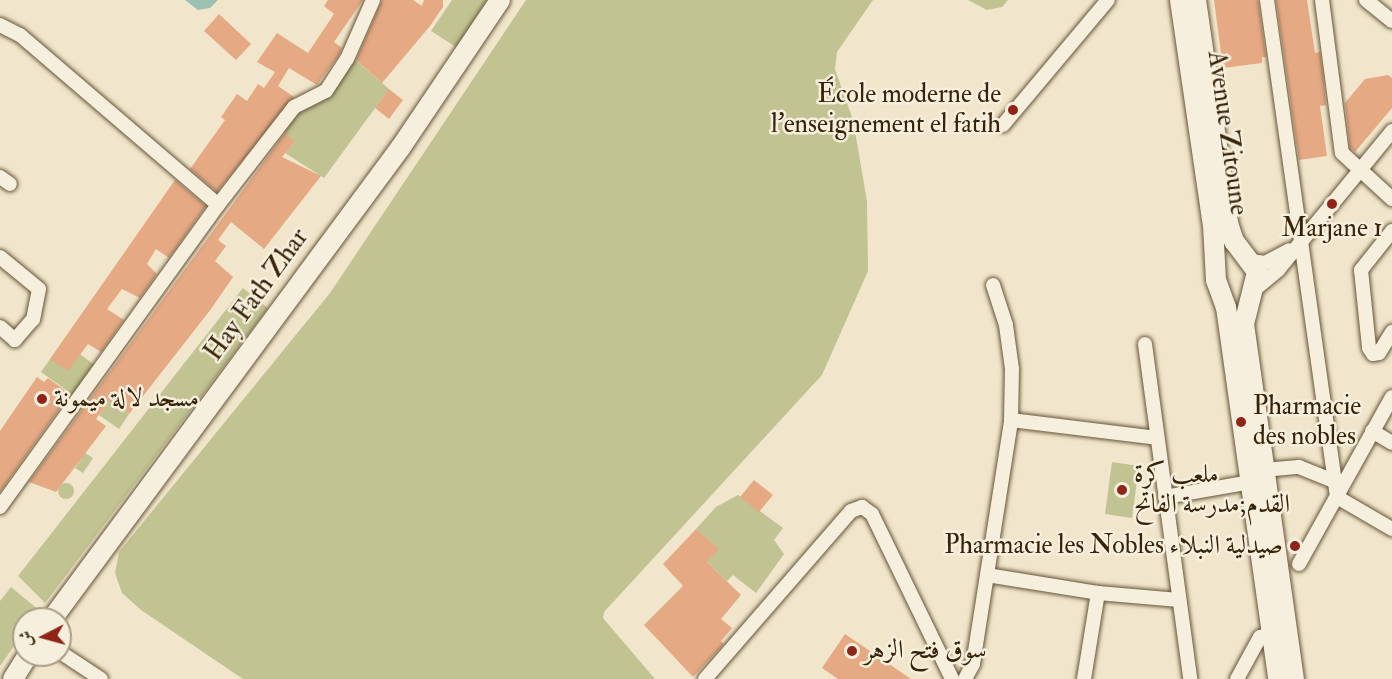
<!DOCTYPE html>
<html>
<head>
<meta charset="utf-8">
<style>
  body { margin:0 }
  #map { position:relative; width:1392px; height:679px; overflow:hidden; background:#f1e6cb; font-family:"IM FELL Double Pica",Amiri,serif }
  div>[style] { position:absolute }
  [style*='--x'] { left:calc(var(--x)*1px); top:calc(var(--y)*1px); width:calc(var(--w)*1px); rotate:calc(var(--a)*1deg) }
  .green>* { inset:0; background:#c1c392 }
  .round { border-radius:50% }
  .water>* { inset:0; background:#9cc0b1 }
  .building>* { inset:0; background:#e5a984 }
  .roads { filter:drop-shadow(0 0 2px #665438) drop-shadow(0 0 2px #665438) }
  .street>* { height:14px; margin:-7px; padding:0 7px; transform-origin:7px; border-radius:7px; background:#f6efdd }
  .secondary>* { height:20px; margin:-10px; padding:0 10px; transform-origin:10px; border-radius:10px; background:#f6efdd }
  .dots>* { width:16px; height:16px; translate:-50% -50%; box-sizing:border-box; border:3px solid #f6efdd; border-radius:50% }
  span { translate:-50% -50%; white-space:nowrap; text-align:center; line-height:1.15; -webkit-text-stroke:5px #f6efdd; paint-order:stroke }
  .poi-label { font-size:26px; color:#372307 }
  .right { translate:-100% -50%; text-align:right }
  .left { translate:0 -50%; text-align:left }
  .street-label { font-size:26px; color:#372307 }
  .north { position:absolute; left:12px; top:607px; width:60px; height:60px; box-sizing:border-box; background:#f6efdd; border:2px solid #aa9d87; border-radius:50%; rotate:264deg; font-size:16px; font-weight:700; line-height:24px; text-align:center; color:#372307 }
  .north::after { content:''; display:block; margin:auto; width:21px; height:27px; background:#8f2418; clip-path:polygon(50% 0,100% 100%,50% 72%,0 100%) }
</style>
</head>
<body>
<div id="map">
  <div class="green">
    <div style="clip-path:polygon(452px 0,487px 0,456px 47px,431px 31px)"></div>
    <div style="clip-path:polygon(526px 0,873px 0,837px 52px,835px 69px,853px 120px,867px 201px,868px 271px,822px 375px,604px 612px,603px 618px,655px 679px,243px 679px,141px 610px,122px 593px,115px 573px,119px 552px,330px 293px)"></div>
    <div style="clip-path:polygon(968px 0,1008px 0,1002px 7px,987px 10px)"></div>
    <div style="clip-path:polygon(352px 57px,389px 89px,324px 178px,285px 153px,295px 141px,282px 131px)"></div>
    <div style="clip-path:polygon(243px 288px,268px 308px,45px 603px,18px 576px)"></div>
    <div style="clip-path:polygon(80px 354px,96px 366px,73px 395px,41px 372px,50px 359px)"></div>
    <div style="clip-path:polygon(111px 399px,129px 414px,119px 429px,99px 415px)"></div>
    <div style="clip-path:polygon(85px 453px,93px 458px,83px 473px,75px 468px)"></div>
    <div style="clip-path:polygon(1112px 462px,1139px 466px,1132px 518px,1105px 514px)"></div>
    <div class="round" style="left:58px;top:483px;width:16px;height:16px"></div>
    <div style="clip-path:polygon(738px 495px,783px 528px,774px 540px,784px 554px,756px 593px,733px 575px,727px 581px,707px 562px,718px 549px,696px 529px,716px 507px)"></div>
    <div style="clip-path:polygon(11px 587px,40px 611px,34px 619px,24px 619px,24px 632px,0 666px,0 601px)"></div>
  </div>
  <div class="water">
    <div style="clip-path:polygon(185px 0,218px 0,210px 8px,198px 10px)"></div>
  </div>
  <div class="building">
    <div style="clip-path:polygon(328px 0,363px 0,334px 42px,342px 48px,339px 55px,317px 85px,289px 68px,278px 86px,294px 97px,217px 192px,190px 169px,225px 120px,221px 117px,237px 94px,247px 101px,258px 84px,264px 88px,275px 72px,257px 62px,277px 33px,308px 53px,334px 14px,324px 6px)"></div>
    <div style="clip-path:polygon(382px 0,413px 0,422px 6px,424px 0,443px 0,443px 7px,430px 26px,382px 83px,356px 60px)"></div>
    <div style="clip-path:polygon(1214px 0,1258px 0,1266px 57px,1262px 57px,1262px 63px,1223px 68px)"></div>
    <div style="clip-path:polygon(1276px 0,1307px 0,1315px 53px,1320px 52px,1323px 74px,1326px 105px,1320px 106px,1327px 156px,1299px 160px)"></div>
    <div style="clip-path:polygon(219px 14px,251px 44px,236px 60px,204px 31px)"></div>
    <div style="clip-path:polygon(1388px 75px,1392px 78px,1392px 108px,1355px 152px,1350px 147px,1345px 103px,1365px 79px)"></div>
    <div style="clip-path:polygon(389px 89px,403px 100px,389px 119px,375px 108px)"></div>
    <div style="clip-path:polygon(285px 133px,295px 141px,282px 157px,321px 176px,264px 249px,231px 222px,218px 240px,226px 246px,215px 261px,233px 277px,211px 309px,129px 414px,111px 399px,96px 419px,106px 426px,56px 492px,29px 482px)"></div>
    <div style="clip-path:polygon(175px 180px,206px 206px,169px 258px,156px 249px,147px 264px,157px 274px,140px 298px,122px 289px,107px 309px,124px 320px,101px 352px,88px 344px,68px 371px,50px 359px)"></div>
    <div style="clip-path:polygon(37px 377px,44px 382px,48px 378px,70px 394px,0 492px,0 431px)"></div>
    <div style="clip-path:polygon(754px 480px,773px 495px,759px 512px,740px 497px)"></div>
    <div style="clip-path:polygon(696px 529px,719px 549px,707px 562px,741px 595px,721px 619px,732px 628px,721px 641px,724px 644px,693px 677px,644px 625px,683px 586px,663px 564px)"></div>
    <div style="clip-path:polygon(845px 634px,911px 679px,838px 679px,822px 668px)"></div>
  </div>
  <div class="roads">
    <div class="street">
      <div style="--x:1267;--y:0;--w:502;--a:81.98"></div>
      <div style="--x:1337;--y:497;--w:64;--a:30.2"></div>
      <div style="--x:1322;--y:0;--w:154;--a:82.6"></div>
      <div style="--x:1342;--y:153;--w:68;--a:42.6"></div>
      <div style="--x:1366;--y:0;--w:33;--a:39"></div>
      <div style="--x:0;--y:25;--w:22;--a:27"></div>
      <div style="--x:20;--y:35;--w:261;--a:40.6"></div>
      <div style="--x:1003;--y:125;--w:163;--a:-50"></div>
      <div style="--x:0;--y:177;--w:12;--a:35"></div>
      <div style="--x:1392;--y:231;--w:50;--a:128.5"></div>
      <div style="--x:1361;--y:270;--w:78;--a:84.1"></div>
      <div style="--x:1369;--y:348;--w:7;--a:56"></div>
      <div style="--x:1373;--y:354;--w:6;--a:-9"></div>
      <div style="--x:1379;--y:353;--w:25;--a:-58"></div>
      <div style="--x:0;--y:257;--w:50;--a:39.4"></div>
      <div style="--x:39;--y:289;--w:31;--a:101"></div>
      <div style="--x:33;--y:319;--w:28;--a:131"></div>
      <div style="--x:15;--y:340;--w:20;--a:-139"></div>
      <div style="--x:1251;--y:261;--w:14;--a:8"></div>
      <div style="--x:1265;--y:263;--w:27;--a:-28"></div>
      <div style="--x:1253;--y:291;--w:33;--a:-40"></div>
      <div style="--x:1278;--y:270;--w:180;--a:-50.6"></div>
      <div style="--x:1145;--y:344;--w:338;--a:82.3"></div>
      <div style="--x:1011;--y:420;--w:147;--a:7"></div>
      <div style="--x:1372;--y:431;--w:23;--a:31"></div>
      <div style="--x:1263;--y:470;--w:36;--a:-5"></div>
      <div style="--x:1299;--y:467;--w:38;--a:22"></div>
      <div style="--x:1165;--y:497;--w:93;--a:-9.9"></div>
      <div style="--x:0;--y:507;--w:372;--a:-54.2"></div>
      <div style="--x:218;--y:205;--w:124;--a:-52.2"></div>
      <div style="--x:294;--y:107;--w:36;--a:-27"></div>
      <div style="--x:326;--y:91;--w:38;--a:-57"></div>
      <div style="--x:347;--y:59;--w:64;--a:-66.2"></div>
      <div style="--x:1299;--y:564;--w:191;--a:-60.9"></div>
      <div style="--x:987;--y:575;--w:112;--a:9.2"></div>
      <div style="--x:1098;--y:593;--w:81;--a:4.9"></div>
      <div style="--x:60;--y:652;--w:49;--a:33.4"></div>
      <div style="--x:705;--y:679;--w:223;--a:-49"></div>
      <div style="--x:851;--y:511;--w:12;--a:-20"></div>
      <div style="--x:862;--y:507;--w:12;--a:35"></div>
      <div style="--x:872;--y:514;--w:183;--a:64.1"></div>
      <div style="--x:965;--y:679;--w:17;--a:-62"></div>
      <div style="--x:973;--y:664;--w:247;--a:-81.1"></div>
      <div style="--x:1011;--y:420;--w:51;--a:-88.9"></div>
      <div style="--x:1012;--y:369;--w:44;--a:-97.8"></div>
      <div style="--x:1006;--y:325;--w:42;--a:-108"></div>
      <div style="--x:1084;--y:679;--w:87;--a:-80.8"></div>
      <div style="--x:1237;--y:679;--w:48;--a:-61.3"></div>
      <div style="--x:1260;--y:637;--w:12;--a:-14"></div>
    </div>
    <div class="secondary">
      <div style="--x:1180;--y:0;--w:227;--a:81.7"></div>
      <div style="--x:1213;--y:225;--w:55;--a:86.9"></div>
      <div style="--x:1216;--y:280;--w:29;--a:70"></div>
      <div style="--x:1226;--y:307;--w:376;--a:82"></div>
      <div style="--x:1196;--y:0;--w:225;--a:81.8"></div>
      <div style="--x:1228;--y:223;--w:19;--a:72"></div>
      <div style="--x:1234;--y:241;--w:39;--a:53"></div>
      <div style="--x:1257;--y:272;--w:54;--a:104"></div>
      <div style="--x:1244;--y:324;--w:359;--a:82"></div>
      <div style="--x:52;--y:619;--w:587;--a:-53.52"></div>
      <div style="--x:401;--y:147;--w:177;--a:-56"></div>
      <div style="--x:13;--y:679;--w:28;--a:-58"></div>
    </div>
  </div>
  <div class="dots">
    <div style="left:1013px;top:110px;background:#8f2418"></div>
    <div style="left:1332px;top:204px;background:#8f2418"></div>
    <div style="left:42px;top:399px;background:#8f2418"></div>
    <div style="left:1241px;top:422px;background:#8f2418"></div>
    <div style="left:1122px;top:490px;background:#8f2418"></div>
    <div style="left:1295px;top:546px;background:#8f2418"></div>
    <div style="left:852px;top:651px;background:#8f2418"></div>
  </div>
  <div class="poi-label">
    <span class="right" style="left:1001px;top:110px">École moderne de<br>l'enseignement el fatih</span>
    <span style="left:1332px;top:229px">Marjane 1</span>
    <span class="left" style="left:54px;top:399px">مسجد لالة ميمونة</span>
    <span class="left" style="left:1253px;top:422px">Pharmacie<br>des nobles</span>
    <span class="left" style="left:1134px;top:490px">ملعب كرة<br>القدم;مدرسة الفاتح</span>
    <span class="right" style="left:1283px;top:546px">Pharmacie les Nobles صيدلية النبلاء</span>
    <span class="left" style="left:864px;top:651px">سوق فتح الزهر</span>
  </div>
  <div class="street-label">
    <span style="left:1227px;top:133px;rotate:82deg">Avenue Zitoune</span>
    <span style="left:257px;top:295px;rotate:-54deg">Hay Fath Zhar</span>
  </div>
  <div class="north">ش</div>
</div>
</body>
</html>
